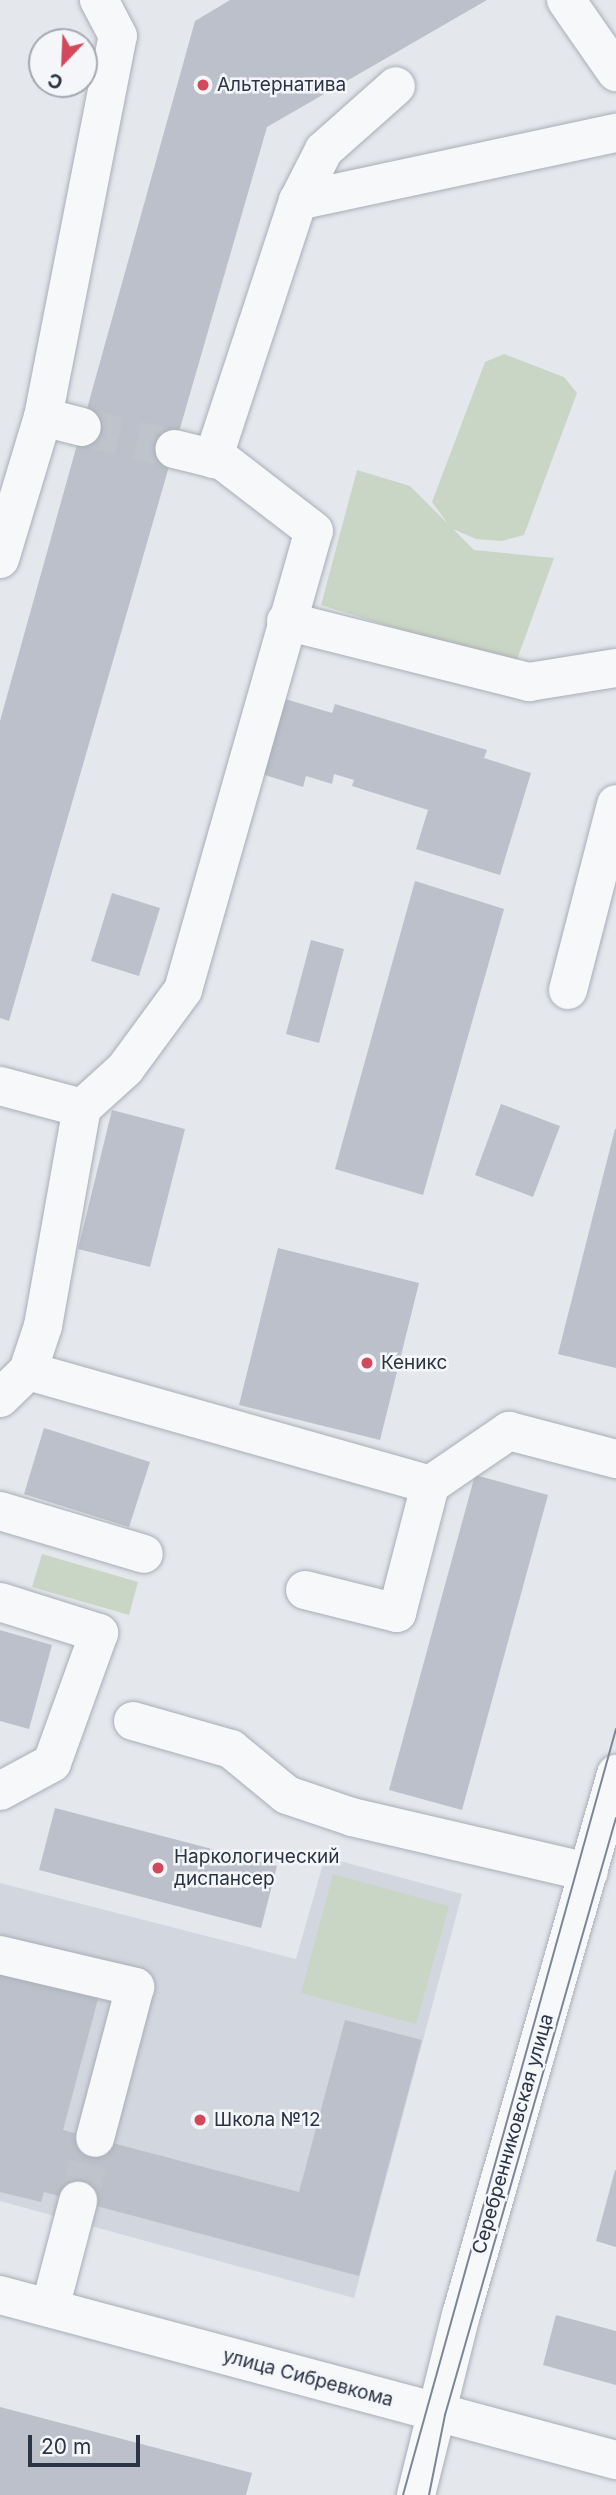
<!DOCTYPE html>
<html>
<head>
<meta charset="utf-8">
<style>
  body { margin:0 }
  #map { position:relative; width:616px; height:2495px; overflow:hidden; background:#e4e7ec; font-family:Inter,sans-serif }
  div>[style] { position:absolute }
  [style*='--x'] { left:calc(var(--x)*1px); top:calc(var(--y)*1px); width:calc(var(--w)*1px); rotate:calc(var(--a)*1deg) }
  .built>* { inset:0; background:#d2d6de }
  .green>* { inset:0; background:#c9d6c5 }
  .building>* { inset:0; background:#bbc0ca }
  .minor-tunnel>* { height:38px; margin-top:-19px; transform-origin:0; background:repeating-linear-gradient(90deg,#bfc3cb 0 38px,transparent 0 57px) }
  .roads { filter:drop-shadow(0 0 2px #a9aeb7) drop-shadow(0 0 2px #a9aeb7) }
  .minor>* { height:38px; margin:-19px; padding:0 19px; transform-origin:19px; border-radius:19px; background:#f7f8fa }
  .tram>* { height:2px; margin:-1px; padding:0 1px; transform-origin:1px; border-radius:1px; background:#7d8696 }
  .dots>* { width:19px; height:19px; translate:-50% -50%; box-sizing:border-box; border:4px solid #f4f6f9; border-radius:50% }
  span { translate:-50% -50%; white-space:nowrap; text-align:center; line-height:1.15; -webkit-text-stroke:5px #f4f6f9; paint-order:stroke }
  .poi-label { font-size:19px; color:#2b3445 }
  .left { translate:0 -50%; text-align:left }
  .street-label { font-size:19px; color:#2b3445 }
  .north { position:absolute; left:28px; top:28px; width:70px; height:70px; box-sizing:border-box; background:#f4f6f9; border:2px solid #a4a8b1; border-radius:50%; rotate:203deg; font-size:19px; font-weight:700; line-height:28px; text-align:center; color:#2b3445 }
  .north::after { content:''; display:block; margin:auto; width:24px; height:32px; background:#d1495b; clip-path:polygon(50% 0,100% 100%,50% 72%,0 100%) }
  .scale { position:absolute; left:28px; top:2435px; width:112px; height:32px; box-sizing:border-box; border:4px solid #2b3445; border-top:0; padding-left:9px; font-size:21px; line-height:24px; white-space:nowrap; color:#2b3445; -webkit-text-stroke:5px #f4f6f9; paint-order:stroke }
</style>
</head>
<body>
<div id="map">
  <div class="built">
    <div style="clip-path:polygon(325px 1857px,462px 1894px,354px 2298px,0 2201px,0 1883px,296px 1959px)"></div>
  </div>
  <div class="green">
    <div style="clip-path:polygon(504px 354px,564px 377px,577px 393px,524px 535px,502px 541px,476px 539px,453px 529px,474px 550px,554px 558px,515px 665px,321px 605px,357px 470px,410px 486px,448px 524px,432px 502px,485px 362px)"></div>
    <div style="clip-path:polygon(42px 1554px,138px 1582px,129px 1615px,32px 1587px)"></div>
    <div style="clip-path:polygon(333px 1874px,449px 1906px,416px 2024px,301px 1993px)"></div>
  </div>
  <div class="building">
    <div style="clip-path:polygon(230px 0,487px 0,267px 127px,9px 1021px,0 1018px,0 721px,195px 21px)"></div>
    <div style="clip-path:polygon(272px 695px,332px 713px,335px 704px,487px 750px,484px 758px,531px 773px,500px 875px,416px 849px,428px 810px,352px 786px,354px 780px,334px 774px,332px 784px,306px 776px,303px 787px,249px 770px)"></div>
    <div style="clip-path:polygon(415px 881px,504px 909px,423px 1195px,335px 1169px)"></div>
    <div style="clip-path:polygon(112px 893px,160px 908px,139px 976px,91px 961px)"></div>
    <div style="clip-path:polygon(311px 940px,344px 949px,319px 1043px,286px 1034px)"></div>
    <div style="clip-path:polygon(501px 1104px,560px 1126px,533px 1197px,475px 1175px)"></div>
    <div style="clip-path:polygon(112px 1110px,185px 1129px,150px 1267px,78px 1249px)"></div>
    <div style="clip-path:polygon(615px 1129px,616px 1129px,616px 1368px,558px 1354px)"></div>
    <div style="clip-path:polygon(278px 1248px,419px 1283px,380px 1440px,239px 1405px)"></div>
    <div style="clip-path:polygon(44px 1428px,150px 1462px,129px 1527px,24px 1494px)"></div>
    <div style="clip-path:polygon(475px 1475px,548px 1495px,462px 1810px,389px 1790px)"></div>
    <div style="clip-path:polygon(0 1630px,52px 1645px,29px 1729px,0 1721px)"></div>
    <div style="clip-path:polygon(55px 1808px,277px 1866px,261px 1928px,39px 1870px)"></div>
    <div style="clip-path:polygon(0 1973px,98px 1999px,63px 2130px,299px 2192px,345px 2020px,422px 2040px,359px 2276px,44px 2192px,41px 2202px,0 2192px)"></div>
    <div style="clip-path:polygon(615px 2170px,616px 2170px,616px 2247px,596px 2241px)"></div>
    <div style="clip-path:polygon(556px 2315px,616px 2331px,616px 2385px,543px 2365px)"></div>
    <div style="clip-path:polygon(0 2407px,252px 2473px,246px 2495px,0 2495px)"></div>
  </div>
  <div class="minor-tunnel">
    <div style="--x:82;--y:427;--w:95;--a:13.4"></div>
    <div style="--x:78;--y:2201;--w:65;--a:-74.9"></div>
  </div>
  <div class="roads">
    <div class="minor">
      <div style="--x:566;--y:0;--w:88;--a:55.2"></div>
      <div style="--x:298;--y:201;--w:325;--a:-12.1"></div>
      <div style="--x:43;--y:417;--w:40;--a:14.4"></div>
      <div style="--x:213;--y:459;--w:272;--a:-71.8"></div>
      <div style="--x:298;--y:201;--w:57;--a:-63"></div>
      <div style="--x:324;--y:150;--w:96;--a:-41.6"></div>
      <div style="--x:0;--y:559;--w:148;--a:-73.2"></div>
      <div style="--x:43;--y:417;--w:388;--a:-78.9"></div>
      <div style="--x:118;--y:36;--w:41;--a:-117.8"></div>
      <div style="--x:286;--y:621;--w:251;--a:14.1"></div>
      <div style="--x:529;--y:682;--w:88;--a:-9.1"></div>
      <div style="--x:568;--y:990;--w:192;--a:-75.5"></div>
      <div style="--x:0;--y:1086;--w:85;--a:15"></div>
      <div style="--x:28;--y:1371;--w:418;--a:15.8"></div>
      <div style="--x:430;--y:1485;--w:96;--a:-34.4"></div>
      <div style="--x:509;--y:1431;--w:111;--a:14.7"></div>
      <div style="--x:0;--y:1398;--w:39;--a:-44"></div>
      <div style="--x:28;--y:1371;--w:47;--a:-71.6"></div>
      <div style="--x:43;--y:1326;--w:221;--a:-79.9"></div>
      <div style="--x:82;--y:1108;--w:58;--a:-42.2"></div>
      <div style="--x:125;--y:1069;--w:98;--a:-53.7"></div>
      <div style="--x:183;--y:990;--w:477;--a:-74.1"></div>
      <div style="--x:314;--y:531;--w:115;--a:-142.4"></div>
      <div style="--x:223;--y:461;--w:50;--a:-166.2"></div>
      <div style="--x:0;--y:1511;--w:150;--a:16.6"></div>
      <div style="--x:305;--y:1590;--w:95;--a:14"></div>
      <div style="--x:397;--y:1613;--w:132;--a:-75.5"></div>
      <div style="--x:0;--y:1602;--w:104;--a:17.4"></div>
      <div style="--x:99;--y:1633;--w:138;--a:109.9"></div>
      <div style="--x:52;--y:1763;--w:59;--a:151.7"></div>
      <div style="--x:133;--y:1721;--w:102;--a:15.9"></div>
      <div style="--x:231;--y:1749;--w:72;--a:39.4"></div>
      <div style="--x:287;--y:1795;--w:69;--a:18.7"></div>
      <div style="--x:352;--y:1817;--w:243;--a:13.1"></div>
      <div style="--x:0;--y:1955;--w:139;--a:13.3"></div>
      <div style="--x:135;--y:1987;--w:156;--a:104.8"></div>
      <div style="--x:0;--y:2295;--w:638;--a:15"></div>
      <div style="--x:50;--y:2308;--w:111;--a:-75.3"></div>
      <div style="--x:416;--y:2495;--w:186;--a:-76"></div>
      <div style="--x:461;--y:2315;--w:563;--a:-74.01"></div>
    </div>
  </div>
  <div class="tram">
    <div style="--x:403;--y:2495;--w:795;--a:-74.46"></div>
    <div style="--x:429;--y:2495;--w:82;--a:-78.7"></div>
    <div style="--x:445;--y:2415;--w:621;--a:-74.02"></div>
  </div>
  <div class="dots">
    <div style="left:203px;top:85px;background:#d1495b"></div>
    <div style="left:367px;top:1363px;background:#d1495b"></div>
    <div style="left:158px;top:1868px;background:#d1495b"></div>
    <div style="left:200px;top:2120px;background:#d1495b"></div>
  </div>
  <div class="poi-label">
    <span class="left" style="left:217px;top:85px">Альтернатива</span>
    <span class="left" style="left:381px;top:1363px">Кеникс</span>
    <span class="left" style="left:174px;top:1868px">Наркологический<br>диспансер</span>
    <span class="left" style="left:214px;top:2120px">Школа №12</span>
  </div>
  <div class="street-label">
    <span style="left:513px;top:2134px;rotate:-74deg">Серебренниковская улица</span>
    <span style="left:308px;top:2378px;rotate:15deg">улица Сибревкома</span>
  </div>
  <div class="north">С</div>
  <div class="scale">20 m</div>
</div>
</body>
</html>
